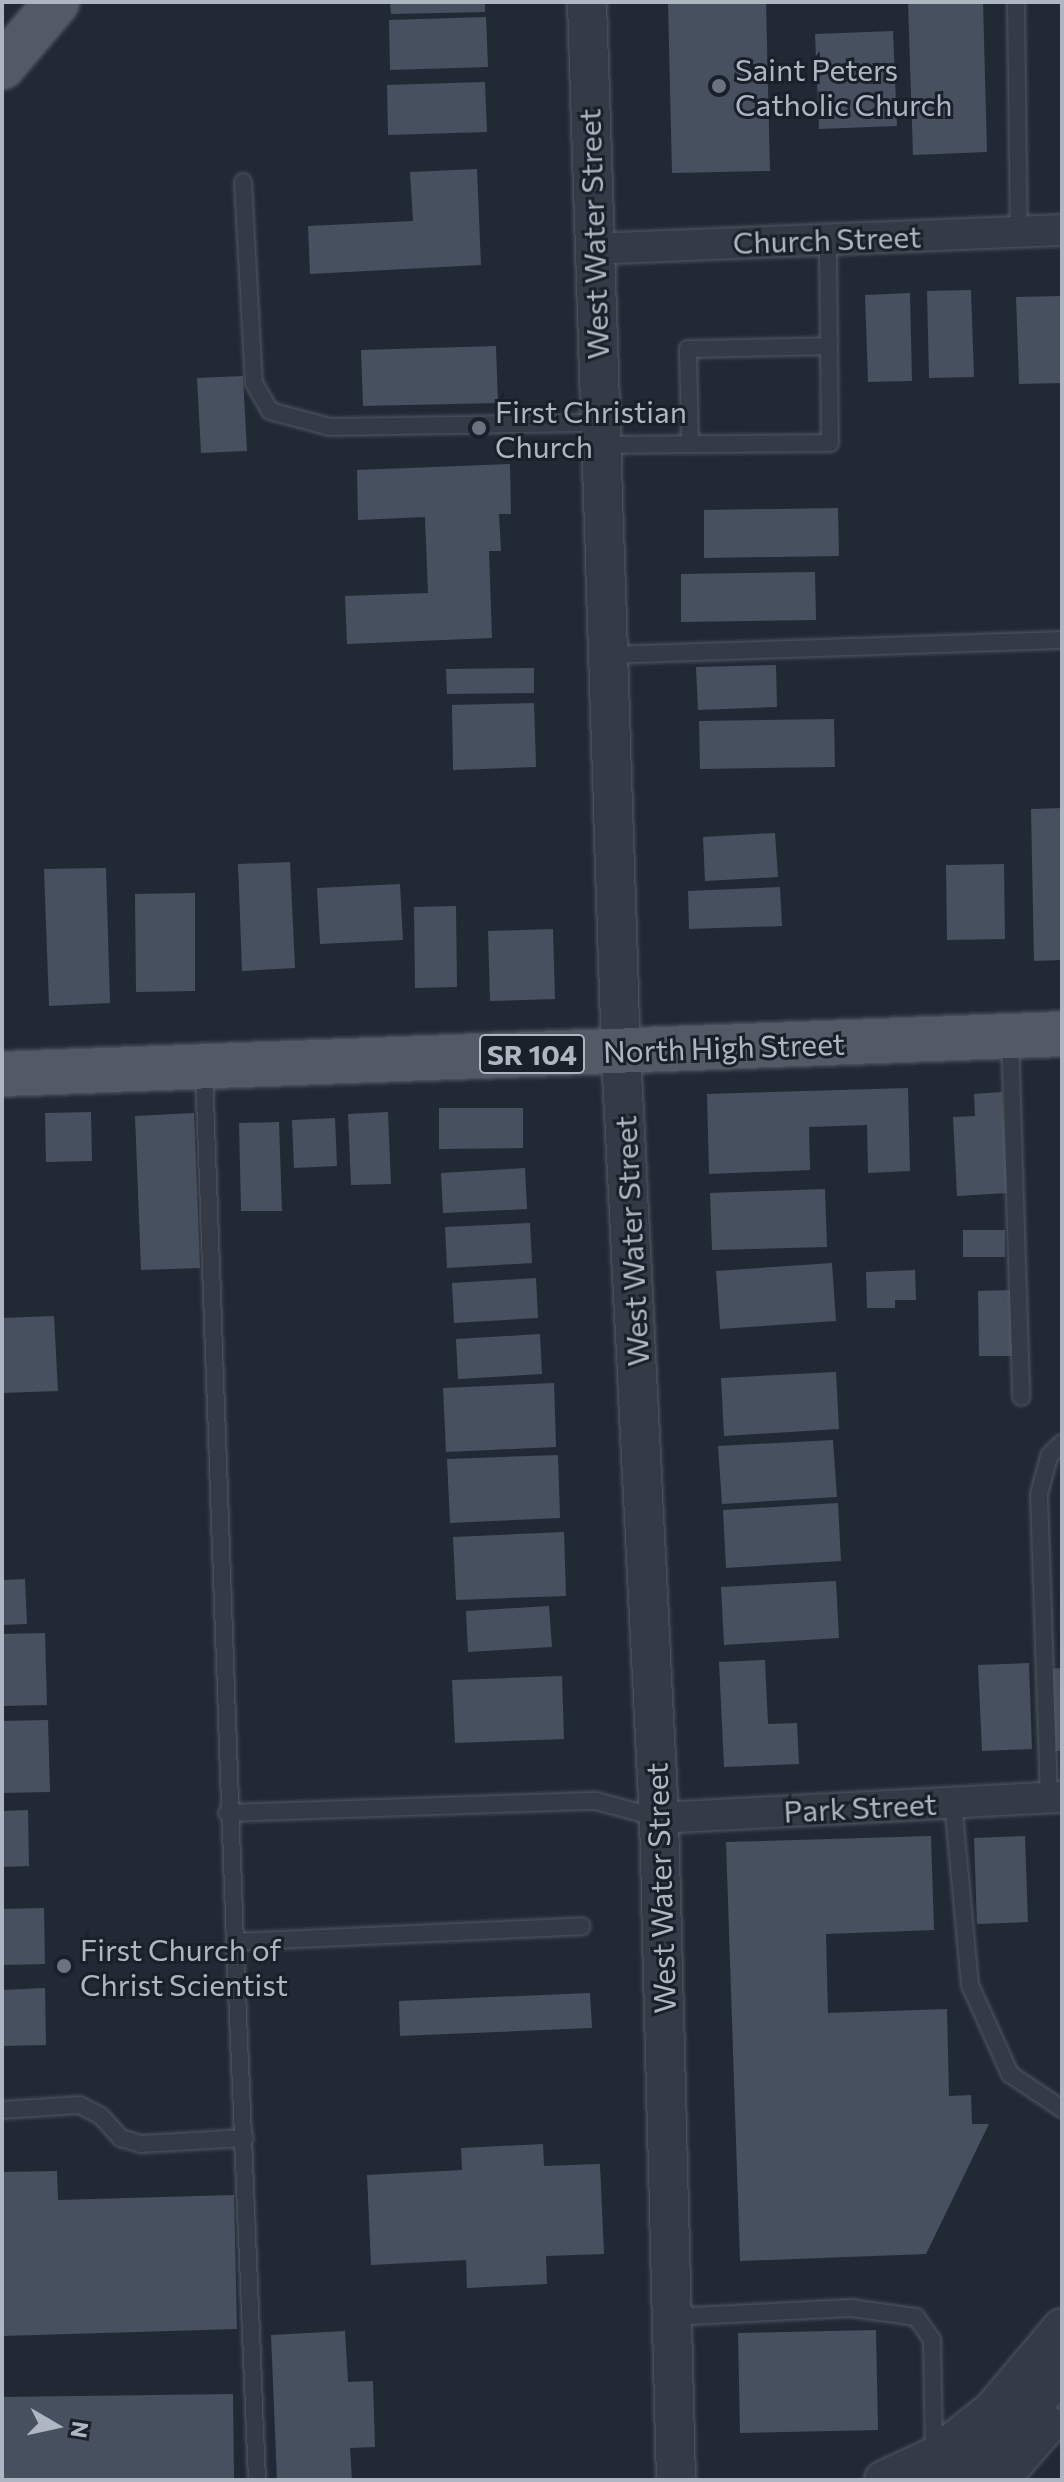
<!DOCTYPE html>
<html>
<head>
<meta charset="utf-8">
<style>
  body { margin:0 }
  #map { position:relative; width:1064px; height:2482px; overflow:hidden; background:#212935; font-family:Commissioner,sans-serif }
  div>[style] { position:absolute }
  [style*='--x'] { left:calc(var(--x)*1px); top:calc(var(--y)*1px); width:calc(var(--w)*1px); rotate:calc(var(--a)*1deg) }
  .building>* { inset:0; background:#47505f }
  .roads { filter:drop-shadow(0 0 2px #525963) drop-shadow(0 0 2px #525963) }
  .service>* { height:16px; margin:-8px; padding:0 8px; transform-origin:8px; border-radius:8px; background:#343b46 }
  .minor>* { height:30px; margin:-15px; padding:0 15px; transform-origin:15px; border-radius:15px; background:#343b46 }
  .tertiary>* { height:38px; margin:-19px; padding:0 19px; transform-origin:19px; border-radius:19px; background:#343b46 }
  .primary>* { height:44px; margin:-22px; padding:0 22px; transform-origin:22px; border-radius:22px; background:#525a66 }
  .dots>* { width:22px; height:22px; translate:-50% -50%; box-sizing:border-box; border:4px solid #1a202a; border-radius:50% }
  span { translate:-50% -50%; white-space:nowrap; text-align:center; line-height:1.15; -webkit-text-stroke:6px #1a202a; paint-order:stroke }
  .shield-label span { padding:2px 6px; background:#1a202a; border:2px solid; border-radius:6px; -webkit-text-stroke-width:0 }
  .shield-label { font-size:28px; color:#aeb6c2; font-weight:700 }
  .poi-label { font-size:30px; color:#aeb6c2 }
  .left { translate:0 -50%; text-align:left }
  .street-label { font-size:30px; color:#aeb6c2 }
  .frame { position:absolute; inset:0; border:4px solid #aeb6c2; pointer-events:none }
  .north { position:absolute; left:16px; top:2386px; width:80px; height:80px; -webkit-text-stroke:6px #1a202a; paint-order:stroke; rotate:99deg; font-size:22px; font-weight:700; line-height:32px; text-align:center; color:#aeb6c2 }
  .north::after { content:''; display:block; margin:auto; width:28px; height:36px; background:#aeb6c2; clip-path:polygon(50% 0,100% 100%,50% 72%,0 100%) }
</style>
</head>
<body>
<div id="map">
  <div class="building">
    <div style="clip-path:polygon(390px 2px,485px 2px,485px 12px,391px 14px)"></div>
    <div style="clip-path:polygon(668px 2px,766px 2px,770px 171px,672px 173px)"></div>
    <div style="clip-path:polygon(908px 2px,983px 2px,987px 152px,913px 155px)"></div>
    <div style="clip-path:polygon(486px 17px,488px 67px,390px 70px,389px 20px)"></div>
    <div style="clip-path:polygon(893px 31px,897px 126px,819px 129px,815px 34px)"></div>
    <div style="clip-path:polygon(485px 82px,487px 132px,388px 135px,387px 85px)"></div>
    <div style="clip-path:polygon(477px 169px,481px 265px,310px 274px,308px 226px,413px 221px,410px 172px)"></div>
    <div style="clip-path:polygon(971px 290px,974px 377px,929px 378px,927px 291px)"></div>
    <div style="clip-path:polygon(910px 293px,912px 381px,868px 382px,865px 295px)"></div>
    <div style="clip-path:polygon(1061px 296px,1062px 383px,1019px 384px,1016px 297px)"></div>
    <div style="clip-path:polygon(496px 346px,498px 403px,363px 406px,361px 350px)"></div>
    <div style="clip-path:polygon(243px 376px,247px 451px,201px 453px,197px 378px)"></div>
    <div style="clip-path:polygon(510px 464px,511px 514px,499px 514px,501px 551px,489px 551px,492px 638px,347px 644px,345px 596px,428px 593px,425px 517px,358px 520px,357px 470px)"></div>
    <div style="clip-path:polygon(838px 508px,839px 556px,704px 558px,704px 510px)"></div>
    <div style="clip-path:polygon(815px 572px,816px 620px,681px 622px,681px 574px)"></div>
    <div style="clip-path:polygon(776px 665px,777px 707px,698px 710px,696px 667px)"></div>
    <div style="clip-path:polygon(534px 668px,534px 693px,447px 694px,446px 669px)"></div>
    <div style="clip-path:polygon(534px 703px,536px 767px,453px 770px,452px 705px)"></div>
    <div style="clip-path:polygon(834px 719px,835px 767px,700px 769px,699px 721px)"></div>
    <div style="clip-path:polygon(1062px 808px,1062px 960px,1034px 961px,1031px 809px)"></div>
    <div style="clip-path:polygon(775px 833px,778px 877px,705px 881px,703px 837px)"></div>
    <div style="clip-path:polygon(290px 862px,295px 968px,242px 971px,238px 864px)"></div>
    <div style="clip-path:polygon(1004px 864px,1005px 939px,947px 940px,946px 865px)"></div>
    <div style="clip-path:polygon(106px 868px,110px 1003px,49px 1006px,44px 869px)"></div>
    <div style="clip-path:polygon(400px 884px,403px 940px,320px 944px,317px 888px)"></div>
    <div style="clip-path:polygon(780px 887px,782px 926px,689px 929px,688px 891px)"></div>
    <div style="clip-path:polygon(195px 893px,195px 991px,136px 992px,135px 894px)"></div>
    <div style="clip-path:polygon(456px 906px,457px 987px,415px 988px,414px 907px)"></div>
    <div style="clip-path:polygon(553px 929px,555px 999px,490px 1001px,488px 931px)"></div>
    <div style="clip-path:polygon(908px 1088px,910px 1171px,868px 1173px,867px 1125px,809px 1127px,810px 1170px,709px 1174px,707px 1094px)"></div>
    <div style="clip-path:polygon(1002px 1092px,1008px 1193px,957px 1196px,953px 1117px,975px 1116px,974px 1094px)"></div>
    <div style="clip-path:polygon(439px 1108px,523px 1108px,523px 1148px,439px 1149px)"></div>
    <div style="clip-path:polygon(91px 1112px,92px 1161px,46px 1162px,45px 1113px)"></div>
    <div style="clip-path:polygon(388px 1112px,391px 1184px,351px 1185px,348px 1114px)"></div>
    <div style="clip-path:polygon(194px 1113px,200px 1268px,141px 1270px,135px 1116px)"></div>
    <div style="clip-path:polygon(335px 1118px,337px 1166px,294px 1168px,292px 1120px)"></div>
    <div style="clip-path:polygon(279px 1122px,282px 1211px,241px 1211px,239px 1123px)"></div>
    <div style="clip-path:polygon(525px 1168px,527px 1209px,443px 1213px,441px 1173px)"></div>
    <div style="clip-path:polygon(825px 1189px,827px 1247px,712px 1250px,710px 1193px)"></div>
    <div style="clip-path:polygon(530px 1223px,532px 1263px,447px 1268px,445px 1227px)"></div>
    <div style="clip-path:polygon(963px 1230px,1005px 1230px,1005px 1257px,963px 1257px)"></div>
    <div style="clip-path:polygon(832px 1263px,836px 1321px,720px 1329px,716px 1271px)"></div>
    <div style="clip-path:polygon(915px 1270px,916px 1300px,895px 1300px,895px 1308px,867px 1308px,866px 1272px)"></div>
    <div style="clip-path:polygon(536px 1278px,538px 1318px,454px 1323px,452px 1283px)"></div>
    <div style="clip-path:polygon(1013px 1290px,1013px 1356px,979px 1356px,978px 1291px)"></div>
    <div style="clip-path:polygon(54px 1316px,58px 1391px,2px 1393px,2px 1318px)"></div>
    <div style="clip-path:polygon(540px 1334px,542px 1374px,458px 1379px,456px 1339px)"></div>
    <div style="clip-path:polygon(836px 1372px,839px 1429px,724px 1436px,721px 1378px)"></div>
    <div style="clip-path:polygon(554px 1383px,556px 1447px,446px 1452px,443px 1388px)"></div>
    <div style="clip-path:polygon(833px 1440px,837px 1497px,722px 1504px,718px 1446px)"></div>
    <div style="clip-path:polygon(558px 1455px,560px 1518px,450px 1523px,447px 1459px)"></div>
    <div style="clip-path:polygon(838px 1503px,841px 1561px,726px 1568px,723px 1510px)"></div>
    <div style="clip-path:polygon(564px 1532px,566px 1596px,456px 1600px,453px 1537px)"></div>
    <div style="clip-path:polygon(25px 1579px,27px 1624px,2px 1625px,2px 1580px)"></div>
    <div style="clip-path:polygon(836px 1581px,839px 1638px,724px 1645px,721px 1587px)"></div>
    <div style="clip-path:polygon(549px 1606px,552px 1647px,468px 1652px,466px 1611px)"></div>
    <div style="clip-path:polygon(45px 1633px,47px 1705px,2px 1706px,2px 1634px)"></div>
    <div style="clip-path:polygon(765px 1660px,768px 1724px,797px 1723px,799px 1764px,724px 1767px,719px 1662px)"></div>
    <div style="clip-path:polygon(1029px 1663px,1032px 1749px,982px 1751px,978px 1665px)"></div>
    <div style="clip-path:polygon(1062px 1668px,1062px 1751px,1052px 1751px,1049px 1669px)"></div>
    <div style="clip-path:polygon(562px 1676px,564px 1739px,455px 1743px,452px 1680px)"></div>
    <div style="clip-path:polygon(48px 1720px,50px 1792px,2px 1793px,2px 1721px)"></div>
    <div style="clip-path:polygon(28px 1810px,29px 1866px,2px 1867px,2px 1811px)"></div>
    <div style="clip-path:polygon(931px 1836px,934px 1930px,826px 1934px,828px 2013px,947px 2009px,949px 2096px,971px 2095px,972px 2124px,989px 2124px,926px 2254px,740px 2261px,726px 1842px)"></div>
    <div style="clip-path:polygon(1025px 1836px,1028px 1922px,977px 1924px,974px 1838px)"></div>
    <div style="clip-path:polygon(44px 1908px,45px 1964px,2px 1965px,2px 1909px)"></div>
    <div style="clip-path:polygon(45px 1988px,46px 2045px,2px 2046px,2px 1990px)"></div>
    <div style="clip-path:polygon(590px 1993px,592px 2028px,400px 2036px,399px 2001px)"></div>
    <div style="clip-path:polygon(543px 2144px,544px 2166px,600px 2164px,604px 2254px,546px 2256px,547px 2284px,467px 2288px,466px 2260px,371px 2265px,367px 2175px,462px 2170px,461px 2148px)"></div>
    <div style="clip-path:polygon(57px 2171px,58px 2200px,234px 2195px,237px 2329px,2px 2336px,2px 2172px)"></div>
    <div style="clip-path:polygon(876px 2330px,878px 2430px,740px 2433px,738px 2333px)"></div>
    <div style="clip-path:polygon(345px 2331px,348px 2382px,373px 2381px,375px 2447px,350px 2448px,352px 2480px,277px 2480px,271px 2335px)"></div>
    <div style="clip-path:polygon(233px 2394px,234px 2480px,2px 2480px,2px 2397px)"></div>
  </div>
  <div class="roads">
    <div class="service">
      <div style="--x:1016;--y:2;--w:230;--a:89.3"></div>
      <div style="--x:243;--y:182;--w:201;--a:86.9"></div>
      <div style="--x:254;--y:383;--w:32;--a:60"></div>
      <div style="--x:270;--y:411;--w:62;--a:14.9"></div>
      <div style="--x:330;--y:427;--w:269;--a:-0.9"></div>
      <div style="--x:690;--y:444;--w:95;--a:-91.2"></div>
      <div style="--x:688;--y:349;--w:141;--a:-1.2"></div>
      <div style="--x:601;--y:445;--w:229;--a:-0.5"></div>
      <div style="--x:830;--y:443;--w:204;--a:-90.6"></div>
      <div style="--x:608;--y:655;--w:454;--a:-1.9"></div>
      <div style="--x:1010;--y:1038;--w:359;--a:88.2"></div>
      <div style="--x:204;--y:1069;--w:874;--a:87.97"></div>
      <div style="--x:1049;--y:1797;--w:303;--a:-91.9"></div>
      <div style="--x:1039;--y:1494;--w:39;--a:-75"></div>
      <div style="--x:1049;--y:1456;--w:18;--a:-45"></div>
      <div style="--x:953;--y:1802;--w:184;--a:84.7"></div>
      <div style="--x:970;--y:1985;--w:98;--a:65.8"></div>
      <div style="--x:1010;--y:2074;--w:63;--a:33.9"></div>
      <div style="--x:227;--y:1813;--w:369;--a:-1.9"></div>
      <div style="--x:596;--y:1801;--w:65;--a:15.1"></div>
      <div style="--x:2;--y:2110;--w:78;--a:-3.7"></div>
      <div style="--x:80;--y:2105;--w:24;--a:28"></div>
      <div style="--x:101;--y:2116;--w:30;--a:48"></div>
      <div style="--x:121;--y:2138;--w:21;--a:17"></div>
      <div style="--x:141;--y:2144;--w:104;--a:-3.3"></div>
      <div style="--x:672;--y:2317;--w:179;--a:-2.9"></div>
      <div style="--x:851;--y:2308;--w:66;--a:7.9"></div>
      <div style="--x:916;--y:2317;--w:28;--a:55"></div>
      <div style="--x:932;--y:2340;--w:116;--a:89"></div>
      <div style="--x:257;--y:2480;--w:538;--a:-92.34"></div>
      <div style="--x:235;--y:1942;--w:347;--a:-2.6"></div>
    </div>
    <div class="minor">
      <div style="--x:592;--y:249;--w:470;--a:-2.3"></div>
      <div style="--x:659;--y:1818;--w:404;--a:-3"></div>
    </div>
    <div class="tertiary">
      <div style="--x:587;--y:2;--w:1051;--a:88.15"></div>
      <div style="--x:621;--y:1052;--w:767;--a:87.16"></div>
      <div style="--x:659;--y:1818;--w:662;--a:88.53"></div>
      <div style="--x:884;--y:2480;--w:55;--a:-24.7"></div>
      <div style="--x:934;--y:2457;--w:75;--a:-38.5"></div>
      <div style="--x:993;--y:2410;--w:107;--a:-49.9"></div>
      <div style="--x:952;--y:2480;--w:79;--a:-39.3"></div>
      <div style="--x:1013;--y:2430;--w:77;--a:-50.8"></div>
      <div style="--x:999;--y:2480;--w:73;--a:-48.9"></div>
    </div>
    <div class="primary">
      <div style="--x:2;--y:67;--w:85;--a:-49.8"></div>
      <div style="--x:2;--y:1074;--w:1061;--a:-2.16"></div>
    </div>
  </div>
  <div class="dots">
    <div style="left:719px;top:86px;background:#6b7280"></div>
    <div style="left:479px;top:428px;background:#6b7280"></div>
    <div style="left:64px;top:1966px;background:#6b7280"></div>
  </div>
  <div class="shield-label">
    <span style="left:532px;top:1054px">SR 104</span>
  </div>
  <div class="poi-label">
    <span class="left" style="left:735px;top:86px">Saint Peters<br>Catholic Church</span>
    <span class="left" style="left:495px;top:428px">First Christian<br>Church</span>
    <span class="left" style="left:80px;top:1966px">First Church of<br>Christ Scientist</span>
  </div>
  <div class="street-label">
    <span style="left:593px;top:234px;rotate:-92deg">West Water Street</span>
    <span style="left:827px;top:239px;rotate:-2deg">Church Street</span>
    <span style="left:724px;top:1047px;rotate:-2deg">North High Street</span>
    <span style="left:631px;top:1241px;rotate:-93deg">West Water Street</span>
    <span style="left:860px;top:1807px;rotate:-3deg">Park Street</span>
    <span style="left:660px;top:1888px;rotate:-92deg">West Water Street</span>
  </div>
  <div class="frame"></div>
  <div class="north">N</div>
</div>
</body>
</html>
